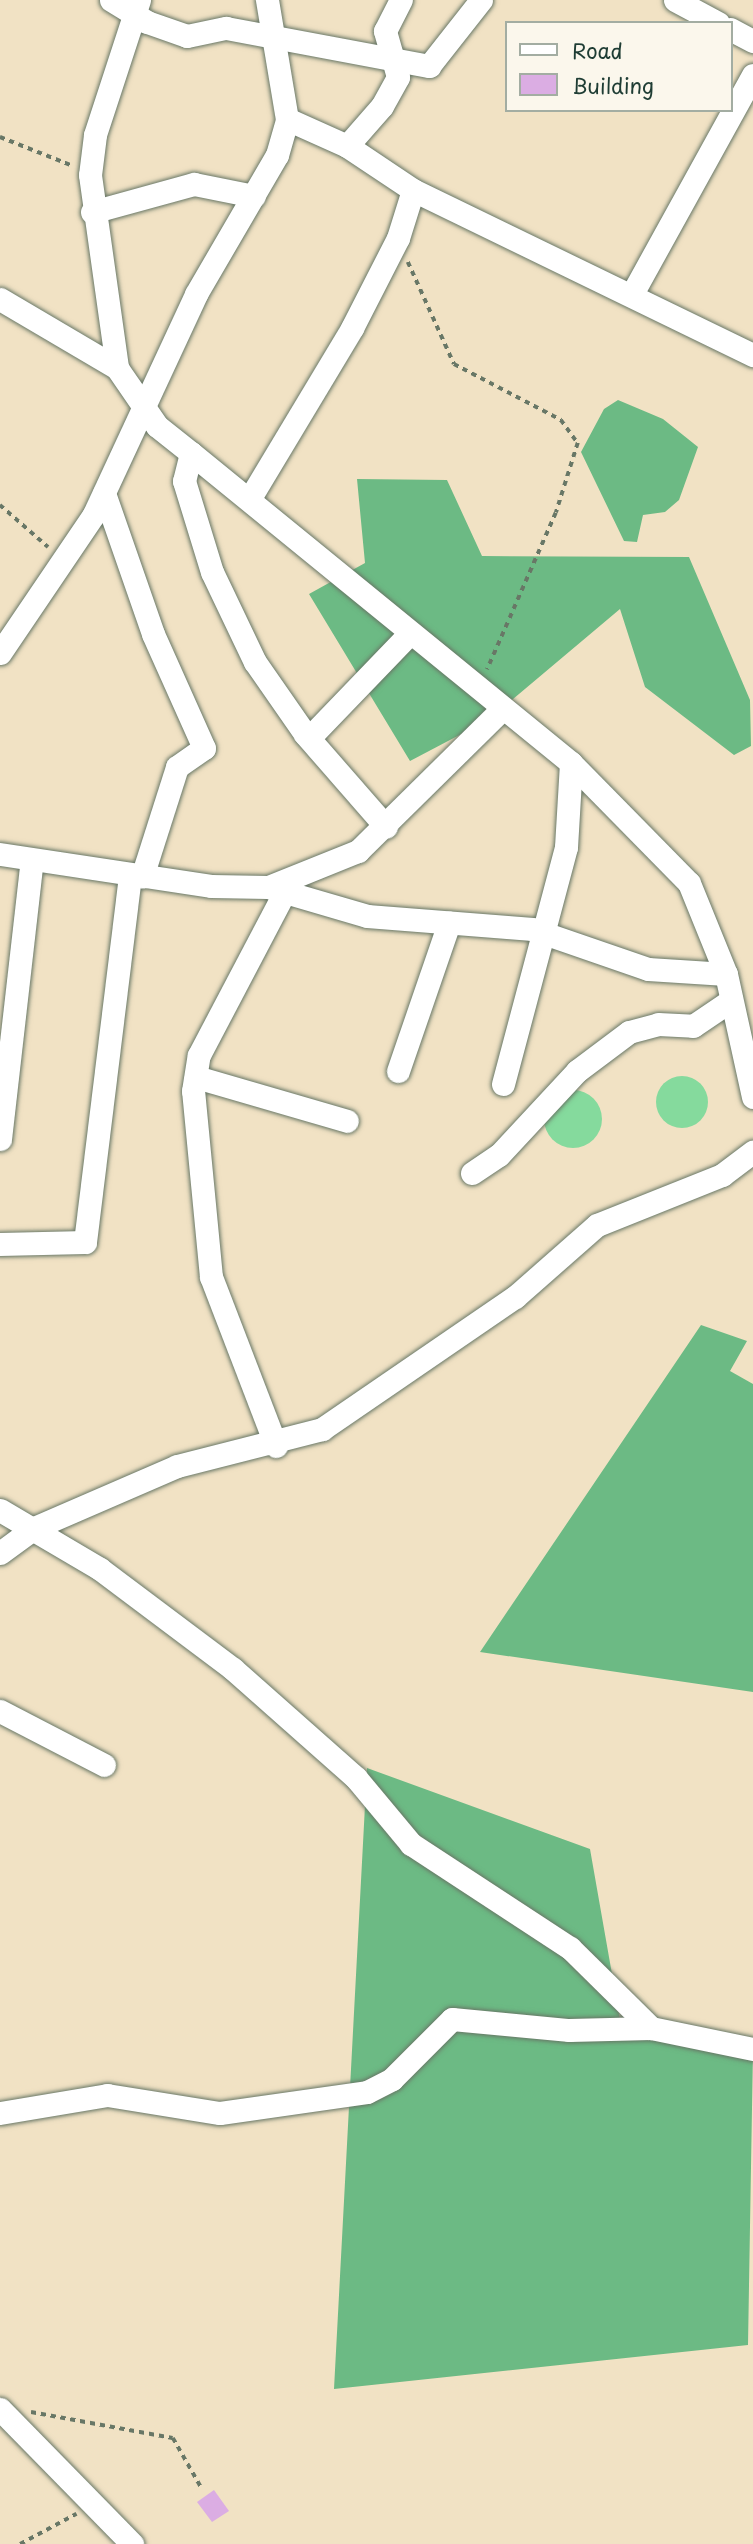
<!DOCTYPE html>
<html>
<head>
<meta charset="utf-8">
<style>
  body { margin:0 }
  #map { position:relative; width:753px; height:2544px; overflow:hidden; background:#f1e2c4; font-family:"Playpen Sans",sans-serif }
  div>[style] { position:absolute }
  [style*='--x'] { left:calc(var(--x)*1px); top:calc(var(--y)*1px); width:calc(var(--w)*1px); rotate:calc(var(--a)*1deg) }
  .green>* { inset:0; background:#85da9d }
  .round { border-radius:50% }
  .forest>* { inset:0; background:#6cba84 }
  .building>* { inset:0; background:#dbade3 }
  .path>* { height:3.5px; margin-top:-1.75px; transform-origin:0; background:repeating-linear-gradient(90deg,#687766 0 5px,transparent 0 10px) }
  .roads { filter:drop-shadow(0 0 2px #687766) drop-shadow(0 0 2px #687766) }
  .minor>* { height:23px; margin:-11.5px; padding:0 11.5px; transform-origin:11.5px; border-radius:11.5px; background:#fff }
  span { translate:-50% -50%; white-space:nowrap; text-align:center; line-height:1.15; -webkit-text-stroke:7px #fbf7ec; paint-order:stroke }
  .legend { position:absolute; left:505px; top:21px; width:228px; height:91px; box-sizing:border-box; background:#fbf7ec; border:2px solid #a3ada2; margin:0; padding:9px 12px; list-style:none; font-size:21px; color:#1f3d34 }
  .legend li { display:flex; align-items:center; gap:14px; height:35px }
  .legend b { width:35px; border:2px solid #a3ada2 }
</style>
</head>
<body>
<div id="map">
  <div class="green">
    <div class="round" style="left:656px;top:1076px;width:52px;height:52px"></div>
    <div class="round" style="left:544px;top:1090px;width:58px;height:58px"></div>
  </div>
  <div class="forest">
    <div style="clip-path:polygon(618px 400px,663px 419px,698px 447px,679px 500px,665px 512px,643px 515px,637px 542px,624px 541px,581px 452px,604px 409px)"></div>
    <div style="clip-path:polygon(357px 479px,447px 480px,482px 556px,689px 557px,750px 700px,751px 746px,734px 755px,645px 687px,620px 609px,488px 720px,410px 761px,309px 594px,365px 563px)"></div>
    <div style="clip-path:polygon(701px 1325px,747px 1341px,730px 1371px,753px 1384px,753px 1692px,480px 1652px)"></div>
    <div style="clip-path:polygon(367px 1768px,590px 1849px,622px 2031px,753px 2049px,748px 2345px,334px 2389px)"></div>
  </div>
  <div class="building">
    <div style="clip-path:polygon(214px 2490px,229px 2511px,212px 2522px,197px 2502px)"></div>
  </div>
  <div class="path">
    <div style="--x:0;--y:137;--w:79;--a:21.7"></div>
    <div style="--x:408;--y:262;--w:112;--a:65.7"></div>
    <div style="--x:454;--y:364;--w:121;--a:27.6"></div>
    <div style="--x:561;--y:420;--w:29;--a:54"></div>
    <div style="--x:578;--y:443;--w:73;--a:107.4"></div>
    <div style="--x:556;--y:513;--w:171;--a:113.7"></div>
    <div style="--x:0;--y:505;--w:64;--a:41.2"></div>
    <div style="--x:31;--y:2412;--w:144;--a:10.4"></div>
    <div style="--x:173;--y:2438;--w:56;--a:60.3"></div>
    <div style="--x:20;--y:2544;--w:64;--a:-28.2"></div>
  </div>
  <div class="roads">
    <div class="minor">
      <div style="--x:111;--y:0;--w:42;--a:31.4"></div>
      <div style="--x:147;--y:22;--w:42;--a:19.3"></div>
      <div style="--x:187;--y:36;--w:40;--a:-12"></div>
      <div style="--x:226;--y:28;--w:207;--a:10.6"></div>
      <div style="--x:429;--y:66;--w:84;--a:-51.8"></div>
      <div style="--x:139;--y:0;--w:142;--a:108.1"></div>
      <div style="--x:95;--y:135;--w:40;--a:97.1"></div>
      <div style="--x:90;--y:175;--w:195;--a:82"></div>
      <div style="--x:117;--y:368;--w:70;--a:55.4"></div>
      <div style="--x:157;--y:426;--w:43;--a:38.5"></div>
      <div style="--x:191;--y:453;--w:29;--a:104"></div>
      <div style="--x:184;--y:481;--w:95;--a:72.9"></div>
      <div style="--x:212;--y:572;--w:100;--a:64.5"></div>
      <div style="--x:255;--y:662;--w:88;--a:55.2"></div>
      <div style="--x:305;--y:734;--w:123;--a:48.9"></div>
      <div style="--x:267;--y:0;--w:121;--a:80.5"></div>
      <div style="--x:675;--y:0;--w:49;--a:28.1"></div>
      <div style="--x:730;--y:29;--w:26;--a:28"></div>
      <div style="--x:413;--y:190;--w:378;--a:25.9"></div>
      <div style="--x:92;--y:212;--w:106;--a:-15.4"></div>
      <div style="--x:194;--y:184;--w:61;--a:11.3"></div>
      <div style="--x:632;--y:294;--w:250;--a:-61.1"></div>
      <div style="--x:0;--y:299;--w:136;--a:30.5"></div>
      <div style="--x:191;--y:453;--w:490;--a:39.2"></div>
      <div style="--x:571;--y:763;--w:168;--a:45.5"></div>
      <div style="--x:689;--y:883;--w:98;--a:67.9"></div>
      <div style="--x:726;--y:974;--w:126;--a:77.6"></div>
      <div style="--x:104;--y:493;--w:149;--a:70.8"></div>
      <div style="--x:153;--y:634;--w:125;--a:65.9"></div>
      <div style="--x:204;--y:748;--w:33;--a:145"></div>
      <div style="--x:177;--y:767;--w:115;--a:107.7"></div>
      <div style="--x:250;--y:498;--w:198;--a:-59"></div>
      <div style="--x:352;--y:328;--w:101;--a:-62.9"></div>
      <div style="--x:398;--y:238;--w:50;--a:-72.6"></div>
      <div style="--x:413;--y:190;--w:79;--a:-146.3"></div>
      <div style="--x:0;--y:653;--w:168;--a:-55.9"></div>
      <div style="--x:94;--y:514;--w:242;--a:-65.1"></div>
      <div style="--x:196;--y:294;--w:161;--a:-59.8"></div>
      <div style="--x:277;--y:155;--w:37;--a:-74"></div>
      <div style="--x:287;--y:119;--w:66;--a:24.2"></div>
      <div style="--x:347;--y:146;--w:53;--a:-48.8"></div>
      <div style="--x:382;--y:106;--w:33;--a:-61"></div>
      <div style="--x:398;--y:77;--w:48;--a:-105.8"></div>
      <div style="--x:385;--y:31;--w:35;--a:-63"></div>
      <div style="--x:309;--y:738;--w:144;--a:-46.1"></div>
      <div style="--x:0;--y:854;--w:213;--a:8.6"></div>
      <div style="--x:211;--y:886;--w:57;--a:1"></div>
      <div style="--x:268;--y:887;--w:103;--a:16.3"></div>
      <div style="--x:367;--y:916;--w:166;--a:4.5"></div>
      <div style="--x:532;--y:929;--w:123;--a:19"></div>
      <div style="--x:648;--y:969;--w:78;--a:3.7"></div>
      <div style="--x:271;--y:886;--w:94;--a:-21.9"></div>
      <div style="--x:358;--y:851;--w:199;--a:-44.6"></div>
      <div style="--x:398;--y:1071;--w:157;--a:-71"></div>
      <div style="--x:196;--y:1077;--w:157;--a:16.2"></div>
      <div style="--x:503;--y:1084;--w:245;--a:-75.1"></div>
      <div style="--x:566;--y:847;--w:84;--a:-86.6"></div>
      <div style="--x:0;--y:1139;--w:281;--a:-83.5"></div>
      <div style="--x:472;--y:1173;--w:32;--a:-34"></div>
      <div style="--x:499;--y:1155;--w:115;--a:-47.1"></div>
      <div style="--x:577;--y:1071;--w:65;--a:-36.9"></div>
      <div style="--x:629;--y:1032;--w:30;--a:-15"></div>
      <div style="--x:658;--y:1024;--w:35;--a:3"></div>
      <div style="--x:693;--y:1026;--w:41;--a:-34.1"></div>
      <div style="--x:0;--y:1244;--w:85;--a:-1.3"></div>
      <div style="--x:85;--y:1242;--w:369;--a:-83"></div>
      <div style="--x:276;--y:1446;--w:181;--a:-111"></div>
      <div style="--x:211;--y:1277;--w:187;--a:-95.5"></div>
      <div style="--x:193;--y:1091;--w:36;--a:-81"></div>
      <div style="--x:199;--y:1055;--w:185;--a:-62.3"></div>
      <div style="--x:0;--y:1510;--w:116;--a:30.5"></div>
      <div style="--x:100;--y:1569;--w:166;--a:36.9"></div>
      <div style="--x:233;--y:1669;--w:164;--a:41.5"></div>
      <div style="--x:356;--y:1778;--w:86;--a:50.2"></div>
      <div style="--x:411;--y:1844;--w:190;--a:33.2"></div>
      <div style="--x:570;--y:1948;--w:114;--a:44.6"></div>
      <div style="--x:0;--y:1553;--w:42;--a:-36.3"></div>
      <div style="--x:34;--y:1528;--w:156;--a:-23.4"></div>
      <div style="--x:177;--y:1466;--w:150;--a:-14.3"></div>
      <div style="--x:322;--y:1429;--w:234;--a:-34.4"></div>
      <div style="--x:515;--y:1297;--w:109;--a:-41.3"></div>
      <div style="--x:597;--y:1225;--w:135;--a:-21.8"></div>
      <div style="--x:722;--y:1175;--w:39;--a:-37"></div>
      <div style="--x:0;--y:1711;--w:117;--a:27.4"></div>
      <div style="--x:0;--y:2113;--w:109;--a:-9.5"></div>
      <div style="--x:107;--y:2095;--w:114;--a:9.1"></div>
      <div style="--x:220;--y:2113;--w:148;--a:-8.1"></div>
      <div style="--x:367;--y:2092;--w:28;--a:-27"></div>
      <div style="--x:392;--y:2079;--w:85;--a:-45"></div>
      <div style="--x:452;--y:2019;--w:118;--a:5.4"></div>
      <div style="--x:569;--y:2030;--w:82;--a:-1.4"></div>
      <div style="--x:651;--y:2028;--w:104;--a:11.6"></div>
      <div style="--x:0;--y:2409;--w:189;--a:45.6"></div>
    </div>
  </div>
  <ul class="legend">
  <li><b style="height:9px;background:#fff"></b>Road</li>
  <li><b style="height:19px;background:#dbade3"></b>Building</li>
  </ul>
</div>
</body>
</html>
